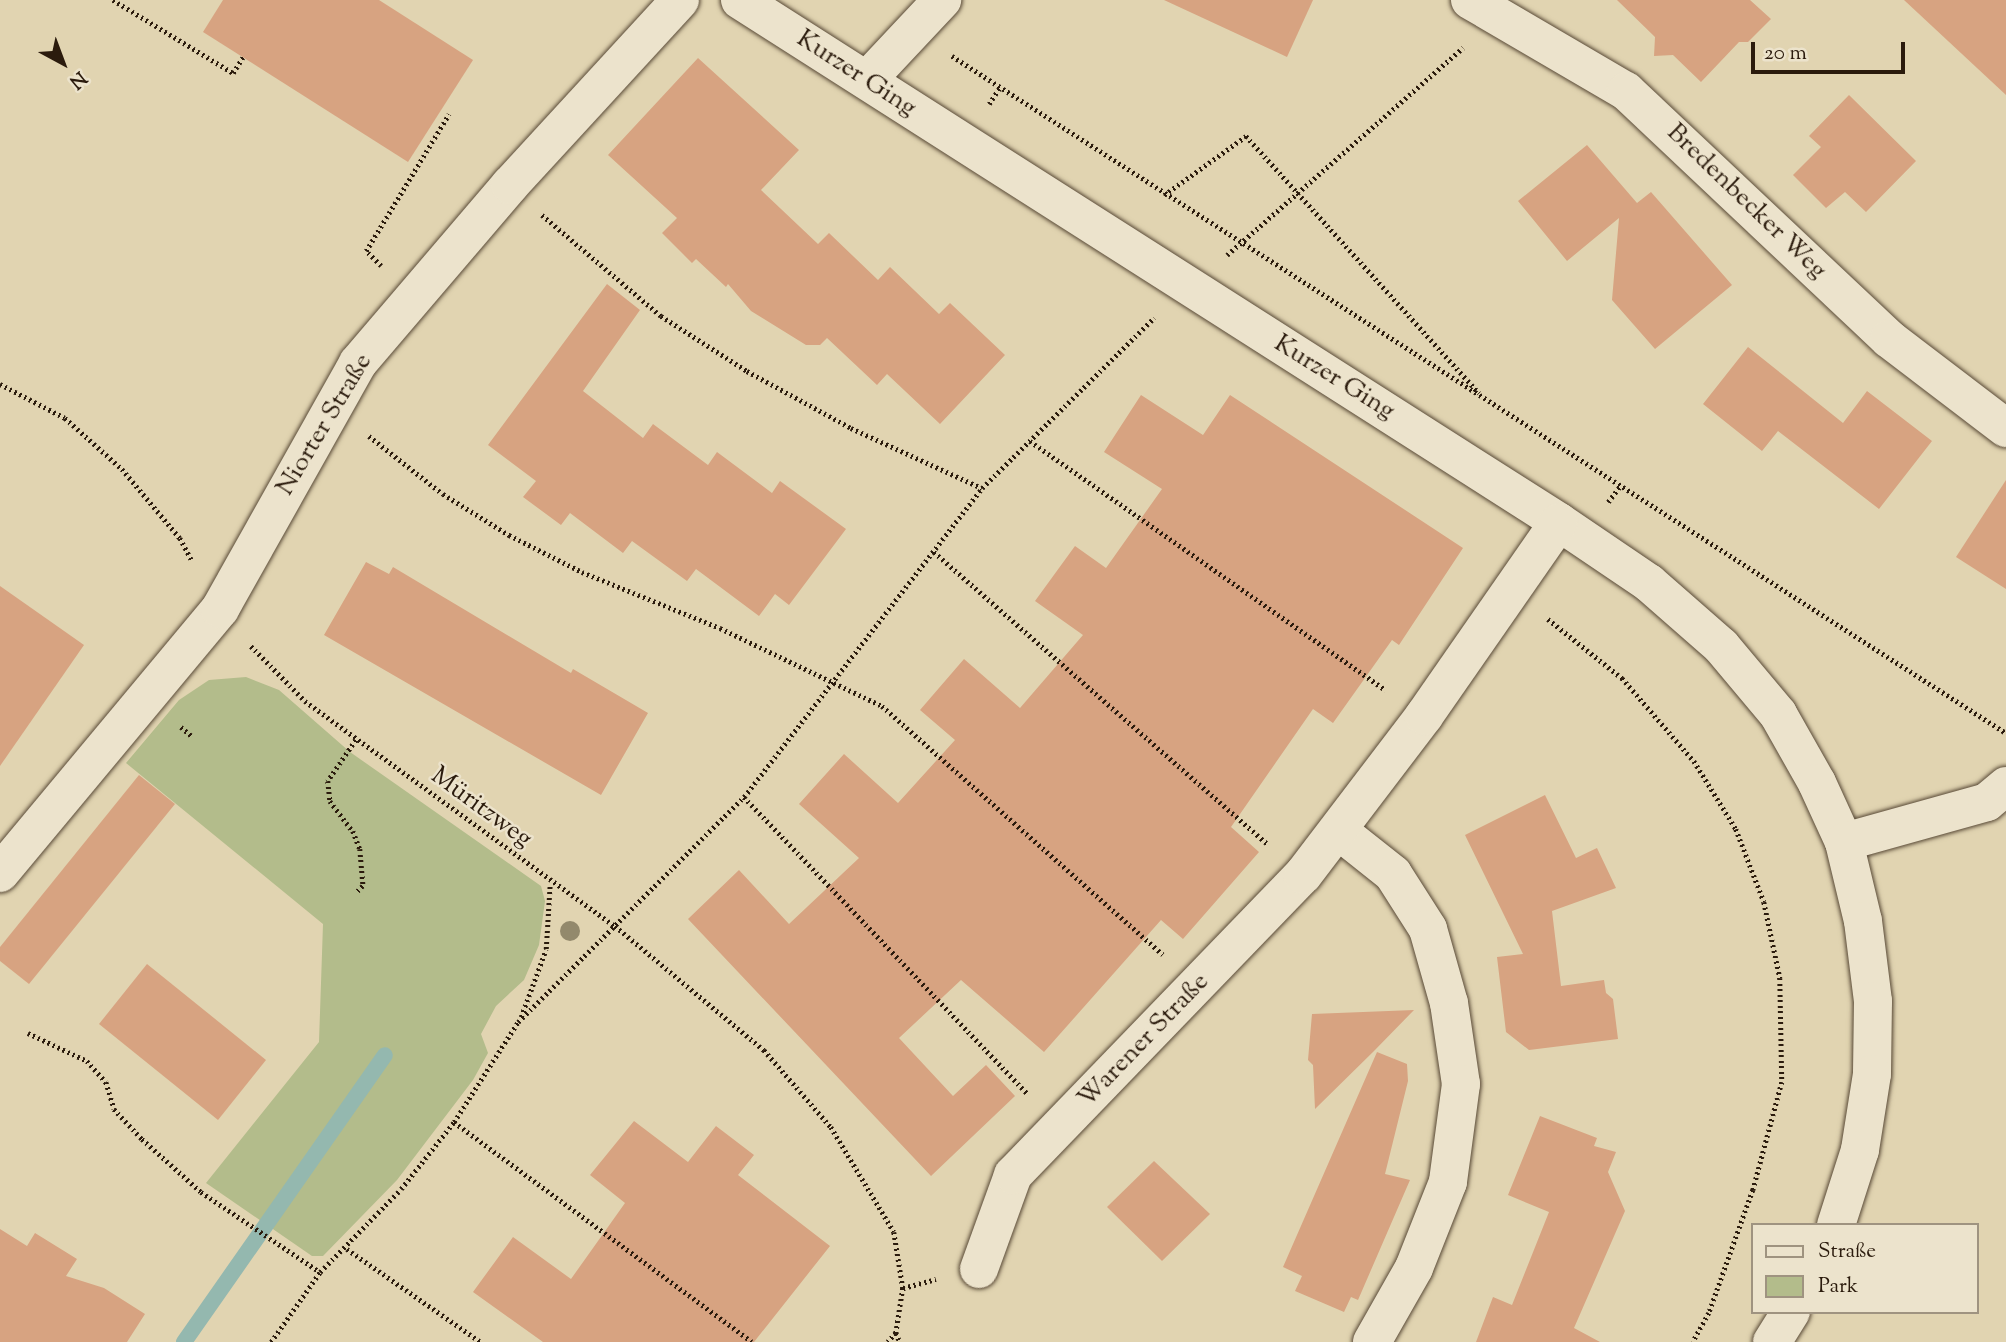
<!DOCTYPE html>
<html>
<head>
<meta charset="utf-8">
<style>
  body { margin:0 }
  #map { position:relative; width:2006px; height:1342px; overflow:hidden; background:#e1d4b1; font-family:"Sorts Mill Goudy",serif }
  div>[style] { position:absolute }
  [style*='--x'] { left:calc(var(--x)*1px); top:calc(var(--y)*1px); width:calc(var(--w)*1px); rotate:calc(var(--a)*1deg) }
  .green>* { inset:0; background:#b3bc8b }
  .stream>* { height:16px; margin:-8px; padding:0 8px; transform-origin:8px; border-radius:8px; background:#94b8af }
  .building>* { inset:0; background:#d7a381 }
  .path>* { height:4.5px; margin-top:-2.25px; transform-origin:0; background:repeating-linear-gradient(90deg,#2b1b0d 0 2px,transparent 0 5.5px) }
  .roads { filter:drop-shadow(0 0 2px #584936) drop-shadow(0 0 2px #584936) }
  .street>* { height:38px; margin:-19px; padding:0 19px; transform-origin:19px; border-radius:19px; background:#ece3cc }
  .trees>* { width:20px; height:20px; margin:-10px; border-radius:50%; background:#93896c }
  span { translate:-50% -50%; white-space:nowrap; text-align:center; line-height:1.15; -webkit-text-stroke:5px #ece3cc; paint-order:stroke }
  .street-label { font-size:26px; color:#2b1b0d }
  .legend { position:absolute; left:1751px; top:1223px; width:228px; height:91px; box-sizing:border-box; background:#ece3cc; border:2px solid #9f9380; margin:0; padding:9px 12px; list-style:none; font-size:21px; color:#2b1b0d }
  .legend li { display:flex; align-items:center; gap:14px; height:35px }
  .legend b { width:35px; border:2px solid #9f9380 }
  .north { position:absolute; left:28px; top:28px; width:70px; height:70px; -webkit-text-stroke:5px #ece3cc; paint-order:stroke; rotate:139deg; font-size:19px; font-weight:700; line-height:28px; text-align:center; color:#2b1b0d }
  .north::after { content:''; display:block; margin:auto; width:24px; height:32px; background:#2b1b0d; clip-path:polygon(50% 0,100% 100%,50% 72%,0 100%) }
  .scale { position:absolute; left:1751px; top:42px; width:154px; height:32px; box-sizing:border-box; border:4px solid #2b1b0d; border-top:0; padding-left:9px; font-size:21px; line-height:24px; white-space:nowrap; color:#2b1b0d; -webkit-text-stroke:5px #ece3cc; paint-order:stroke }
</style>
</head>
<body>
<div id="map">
  <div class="green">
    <div style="clip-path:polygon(246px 677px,279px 690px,350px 752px,541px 886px,545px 901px,539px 945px,524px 980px,496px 1006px,481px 1034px,488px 1053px,473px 1080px,397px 1180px,323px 1256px,312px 1256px,206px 1183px,319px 1042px,323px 924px,126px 763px,179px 700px,209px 680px)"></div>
  </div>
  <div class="stream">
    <div style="--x:184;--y:1342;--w:350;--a:-55"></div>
  </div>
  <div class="building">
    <div style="clip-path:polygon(223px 0,379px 0,473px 60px,408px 162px,203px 32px)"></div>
    <div style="clip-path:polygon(1164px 0,1313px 0,1287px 57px)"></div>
    <div style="clip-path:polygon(1617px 0,1750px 0,1771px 19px,1748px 42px,1739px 42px,1701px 82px,1673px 55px,1654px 56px,1655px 37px)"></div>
    <div style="clip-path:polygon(1904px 0,2006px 0,2006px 95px)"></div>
    <div style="clip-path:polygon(698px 58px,799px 150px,761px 190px,818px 244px,829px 233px,878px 280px,890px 267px,939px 314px,950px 303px,1005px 355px,940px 424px,887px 374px,877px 385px,827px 338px,820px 345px,806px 345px,751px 311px,728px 284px,726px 287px,696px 259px,692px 263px,662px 233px,677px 218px,608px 155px)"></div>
    <div style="clip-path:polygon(1849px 95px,1916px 161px,1866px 212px,1845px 192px,1826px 208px,1793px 175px,1821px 147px,1809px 136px)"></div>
    <div style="clip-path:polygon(1587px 145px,1637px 203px,1651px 192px,1732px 285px,1655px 349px,1612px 300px,1619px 218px,1567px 261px,1518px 201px)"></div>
    <div style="clip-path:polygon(607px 284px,640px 310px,583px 391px,643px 438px,653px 424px,708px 465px,717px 452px,772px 493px,780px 481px,846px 529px,789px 605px,775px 594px,759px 616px,696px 569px,687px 581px,632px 541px,623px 553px,570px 513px,561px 525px,523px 497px,536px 481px,488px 445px)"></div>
    <div style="clip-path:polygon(1748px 347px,1843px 423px,1867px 391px,1932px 441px,1879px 509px,1778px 431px,1762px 451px,1703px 404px)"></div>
    <div style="clip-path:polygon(1141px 395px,1203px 435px,1230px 395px,1463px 548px,1399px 645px,1392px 640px,1333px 723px,1313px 709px,1231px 827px,1259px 852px,1183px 939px,1161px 920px,1044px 1052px,961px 980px,899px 1038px,953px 1096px,986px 1065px,1015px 1096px,931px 1176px,688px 919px,739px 870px,789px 924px,859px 858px,799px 804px,844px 754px,898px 803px,955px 740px,920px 710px,964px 659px,1020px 708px,1083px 635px,1035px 601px,1075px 546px,1106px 568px,1162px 489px,1104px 452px)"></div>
    <div style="clip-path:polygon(2006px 480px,2006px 589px,1956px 557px)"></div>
    <div style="clip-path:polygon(366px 562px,389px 574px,393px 567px,571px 673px,573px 669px,648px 713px,601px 795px,324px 635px)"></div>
    <div style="clip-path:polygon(0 586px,84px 645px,0 766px)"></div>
    <div style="clip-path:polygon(139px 775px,175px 804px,29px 984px,0 961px,0 947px)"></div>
    <div style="clip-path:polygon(1545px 795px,1576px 858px,1597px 848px,1616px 888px,1552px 911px,1561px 986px,1604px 980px,1606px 993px,1613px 999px,1618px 1039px,1529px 1050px,1506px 1032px,1497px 957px,1523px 954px,1465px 835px)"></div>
    <div style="clip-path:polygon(147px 964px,266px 1060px,218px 1120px,99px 1024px)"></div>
    <div style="clip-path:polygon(1414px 1010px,1374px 1051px,1315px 1109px,1313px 1065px,1308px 1060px,1312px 1014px)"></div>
    <div style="clip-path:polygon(1377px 1052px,1407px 1064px,1408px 1081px,1385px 1174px,1410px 1180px,1358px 1300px,1351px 1297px,1344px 1312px,1295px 1291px,1302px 1276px,1283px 1267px)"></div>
    <div style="clip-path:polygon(1540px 1116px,1597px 1138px,1594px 1146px,1616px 1152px,1608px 1172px,1625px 1211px,1574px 1328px,1600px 1342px,1476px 1342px,1493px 1297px,1512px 1305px,1549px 1212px,1508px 1195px)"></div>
    <div style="clip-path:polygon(634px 1121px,688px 1162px,716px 1126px,754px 1155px,738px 1175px,830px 1246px,754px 1342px,543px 1342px,473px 1292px,513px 1237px,571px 1279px,625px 1203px,590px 1175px)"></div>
    <div style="clip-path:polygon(1154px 1161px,1210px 1214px,1162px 1261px,1107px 1207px)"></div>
    <div style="clip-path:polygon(0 1229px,27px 1246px,35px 1233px,77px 1259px,66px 1276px,104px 1288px,145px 1314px,127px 1342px,0 1342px)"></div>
  </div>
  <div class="path">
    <div style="--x:113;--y:0;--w:140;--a:31.3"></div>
    <div style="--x:233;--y:73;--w:19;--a:-58"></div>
    <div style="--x:952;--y:56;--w:1253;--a:32.71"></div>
    <div style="--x:989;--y:104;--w:20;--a:-57"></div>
    <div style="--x:1164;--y:195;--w:101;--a:-35.7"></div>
    <div style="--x:1246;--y:136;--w:347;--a:47.8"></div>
    <div style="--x:542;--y:215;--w:156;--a:40.3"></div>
    <div style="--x:661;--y:316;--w:102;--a:32.6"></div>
    <div style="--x:747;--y:371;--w:119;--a:28.7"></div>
    <div style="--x:851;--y:428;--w:144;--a:24.6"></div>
    <div style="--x:1227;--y:255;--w:314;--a:-41.3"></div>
    <div style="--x:381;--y:266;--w:21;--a:-135"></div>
    <div style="--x:366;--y:251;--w:160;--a:-58.8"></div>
    <div style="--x:0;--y:384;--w:73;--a:27.6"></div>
    <div style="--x:65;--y:418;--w:76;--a:41.8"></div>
    <div style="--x:122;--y:469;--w:90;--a:50"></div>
    <div style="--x:180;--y:538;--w:26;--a:62"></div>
    <div style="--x:369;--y:436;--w:94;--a:38.1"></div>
    <div style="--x:443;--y:494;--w:78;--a:31.8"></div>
    <div style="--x:509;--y:535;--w:82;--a:26.9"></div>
    <div style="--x:582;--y:572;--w:149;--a:22.1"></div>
    <div style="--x:720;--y:628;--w:180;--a:25.7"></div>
    <div style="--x:882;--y:706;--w:375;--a:41.5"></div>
    <div style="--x:1030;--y:441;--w:434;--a:35"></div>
    <div style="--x:1608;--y:502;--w:20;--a:-53"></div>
    <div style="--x:934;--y:552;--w:444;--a:41.2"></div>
    <div style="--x:1548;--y:619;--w:95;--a:38.6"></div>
    <div style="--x:1622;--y:678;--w:110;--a:49.1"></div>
    <div style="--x:1694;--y:761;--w:80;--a:58.3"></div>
    <div style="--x:1736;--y:829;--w:78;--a:69"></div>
    <div style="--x:1764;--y:902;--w:78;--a:78.1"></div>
    <div style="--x:1780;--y:978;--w:104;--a:88.9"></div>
    <div style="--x:1782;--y:1082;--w:112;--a:105"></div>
    <div style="--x:1753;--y:1190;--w:131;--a:109.7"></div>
    <div style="--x:1709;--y:1313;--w:33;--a:119"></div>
    <div style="--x:251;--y:646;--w:77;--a:45.5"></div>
    <div style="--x:305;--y:701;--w:383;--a:36"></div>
    <div style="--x:615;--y:926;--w:194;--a:39.8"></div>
    <div style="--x:764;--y:1050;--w:102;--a:49"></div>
    <div style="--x:831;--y:1127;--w:122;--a:59"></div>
    <div style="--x:894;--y:1232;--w:57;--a:80.9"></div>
    <div style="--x:903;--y:1288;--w:46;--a:98.8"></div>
    <div style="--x:896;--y:1333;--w:12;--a:132"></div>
    <div style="--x:181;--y:727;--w:16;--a:40"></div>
    <div style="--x:356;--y:740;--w:50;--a:124.3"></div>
    <div style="--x:328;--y:781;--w:20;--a:84"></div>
    <div style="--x:330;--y:801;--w:38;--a:53"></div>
    <div style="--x:353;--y:831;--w:19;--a:69"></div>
    <div style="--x:360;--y:849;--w:37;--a:85"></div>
    <div style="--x:363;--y:886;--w:8;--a:135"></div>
    <div style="--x:744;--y:797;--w:412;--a:46.3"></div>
    <div style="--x:521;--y:1017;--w:72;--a:-69.8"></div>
    <div style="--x:546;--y:949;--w:65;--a:-86.5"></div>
    <div style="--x:28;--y:1033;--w:65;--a:25.4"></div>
    <div style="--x:87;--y:1061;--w:28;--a:48"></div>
    <div style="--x:106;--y:1082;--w:28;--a:73"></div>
    <div style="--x:114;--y:1109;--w:41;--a:47"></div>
    <div style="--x:142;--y:1139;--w:79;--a:41.9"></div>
    <div style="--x:201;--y:1192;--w:143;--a:33.9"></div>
    <div style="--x:454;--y:1122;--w:370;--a:36.4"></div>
    <div style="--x:347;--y:1249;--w:163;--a:34.8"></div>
    <div style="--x:903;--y:1288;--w:34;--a:-15"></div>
    <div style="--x:896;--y:1333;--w:10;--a:66"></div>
    <div style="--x:271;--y:1342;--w:85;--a:-55"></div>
    <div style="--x:320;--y:1272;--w:116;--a:-45.7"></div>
    <div style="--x:401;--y:1189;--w:85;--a:-51.7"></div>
    <div style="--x:454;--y:1122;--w:119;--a:-57.4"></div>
    <div style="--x:518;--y:1022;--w:319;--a:-44.9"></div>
    <div style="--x:744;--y:797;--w:390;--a:-52.4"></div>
    <div style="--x:982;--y:488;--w:242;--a:-44.7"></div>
  </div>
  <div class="roads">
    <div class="street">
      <div style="--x:740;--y:0;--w:971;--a:32.51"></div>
      <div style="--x:1559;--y:522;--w:109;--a:34.1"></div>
      <div style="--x:1649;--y:583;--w:96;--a:41.2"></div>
      <div style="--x:1721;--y:646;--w:89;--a:50"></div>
      <div style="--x:1778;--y:714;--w:79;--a:60.5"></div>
      <div style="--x:1817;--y:783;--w:65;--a:65.4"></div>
      <div style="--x:1844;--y:842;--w:81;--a:76.5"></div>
      <div style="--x:1863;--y:921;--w:81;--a:82.9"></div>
      <div style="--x:1873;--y:1001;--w:73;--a:90.8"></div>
      <div style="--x:1872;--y:1074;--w:77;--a:99"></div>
      <div style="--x:1860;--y:1150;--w:79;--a:107.7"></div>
      <div style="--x:1470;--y:0;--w:181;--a:30.3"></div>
      <div style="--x:1626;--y:91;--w:361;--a:43.3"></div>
      <div style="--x:1889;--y:339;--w:147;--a:37.3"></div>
      <div style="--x:867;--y:80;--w:110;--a:-46.8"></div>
      <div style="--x:1339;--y:831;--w:69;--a:38.5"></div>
      <div style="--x:1393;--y:874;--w:65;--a:57.5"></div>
      <div style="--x:1428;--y:929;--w:77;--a:74.2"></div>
      <div style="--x:1449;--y:1003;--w:82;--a:81.6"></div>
      <div style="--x:1461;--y:1084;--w:99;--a:97.6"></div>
      <div style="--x:1448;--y:1182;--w:92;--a:111.6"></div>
      <div style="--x:1414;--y:1268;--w:85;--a:119.6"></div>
      <div style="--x:1844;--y:842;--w:148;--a:-15.6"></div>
      <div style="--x:1987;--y:802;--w:25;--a:-40"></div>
      <div style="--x:0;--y:873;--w:344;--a:-50.2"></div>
      <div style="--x:220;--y:609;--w:282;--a:-60.7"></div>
      <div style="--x:358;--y:363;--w:234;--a:-49.5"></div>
      <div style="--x:510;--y:185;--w:251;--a:-47.4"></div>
      <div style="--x:979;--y:1269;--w:100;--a:-70.1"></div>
      <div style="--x:1013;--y:1175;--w:417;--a:-46"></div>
      <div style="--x:1303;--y:875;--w:200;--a:-52.7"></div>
      <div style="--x:1424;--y:716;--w:236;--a:-55.2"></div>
      <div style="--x:1772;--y:1342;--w:36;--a:-58"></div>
    </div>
  </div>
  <div class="trees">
    <div style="left:570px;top:931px"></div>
  </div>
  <div class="street-label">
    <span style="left:856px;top:74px;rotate:33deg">Kurzer Ging</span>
    <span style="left:1746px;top:202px;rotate:44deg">Bredenbecker Weg</span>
    <span style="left:1334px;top:378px;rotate:32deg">Kurzer Ging</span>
    <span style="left:325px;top:425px;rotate:-59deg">Niorter Straße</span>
    <span style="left:481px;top:808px;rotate:36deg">Müritzweg</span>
    <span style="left:1144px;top:1041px;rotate:-46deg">Warener Straße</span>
  </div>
  <ul class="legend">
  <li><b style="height:9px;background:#ece3cc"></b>Straße</li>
  <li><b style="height:19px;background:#b3bc8b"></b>Park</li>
  </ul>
  <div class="north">N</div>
  <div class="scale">20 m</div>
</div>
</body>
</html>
